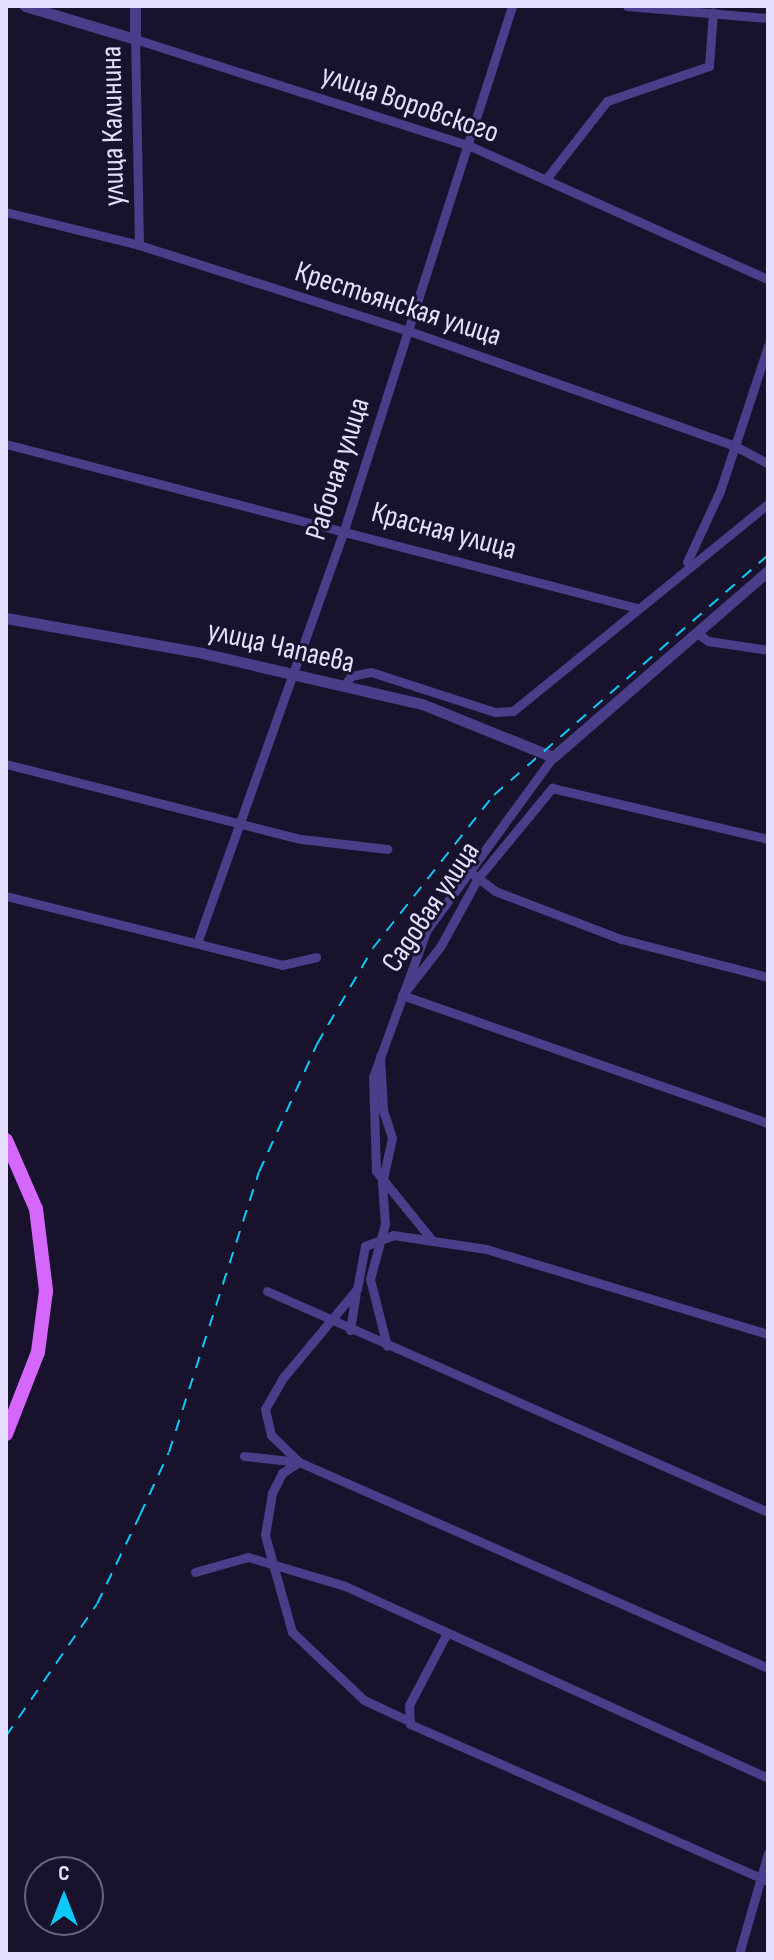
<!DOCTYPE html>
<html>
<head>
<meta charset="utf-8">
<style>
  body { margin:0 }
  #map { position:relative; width:774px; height:1960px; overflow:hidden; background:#19122c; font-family:"Sofia Sans Condensed",sans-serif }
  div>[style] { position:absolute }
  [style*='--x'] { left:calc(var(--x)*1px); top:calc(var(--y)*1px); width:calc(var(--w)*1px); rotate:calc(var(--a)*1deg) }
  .minor>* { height:9px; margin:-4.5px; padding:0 4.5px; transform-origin:4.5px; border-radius:4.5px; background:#493e8a }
  .tertiary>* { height:11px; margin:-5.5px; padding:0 5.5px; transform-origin:5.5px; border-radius:5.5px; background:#493e8a }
  .primary>* { height:14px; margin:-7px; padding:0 7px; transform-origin:7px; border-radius:7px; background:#d567fc }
  .rail>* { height:2px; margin-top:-1px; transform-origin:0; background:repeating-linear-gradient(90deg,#0dc9fb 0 12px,transparent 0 22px) }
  span { translate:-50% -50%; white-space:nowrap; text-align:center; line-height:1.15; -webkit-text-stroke:6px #19122c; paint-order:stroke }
  .street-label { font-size:30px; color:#e5defe }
  .frame { position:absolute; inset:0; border:8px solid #e5defe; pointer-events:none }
  .north { position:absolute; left:24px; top:1856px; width:80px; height:80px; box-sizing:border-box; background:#19122c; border:2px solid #6b6480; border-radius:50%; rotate:0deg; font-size:22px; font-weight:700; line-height:32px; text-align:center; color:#e5defe }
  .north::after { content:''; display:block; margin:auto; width:28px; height:36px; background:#0dc9fb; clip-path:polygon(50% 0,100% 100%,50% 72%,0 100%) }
</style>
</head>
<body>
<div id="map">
  <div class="minor">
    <div style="--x:627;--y:6;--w:142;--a:4.9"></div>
    <div style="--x:546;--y:179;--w:99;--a:-52"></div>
    <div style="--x:607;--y:101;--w:108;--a:-18.9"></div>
    <div style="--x:709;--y:66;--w:54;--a:-85.8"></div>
    <div style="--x:6;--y:212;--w:137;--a:13.9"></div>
    <div style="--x:139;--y:245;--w:283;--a:17.7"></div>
    <div style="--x:409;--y:331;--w:343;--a:19.4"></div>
    <div style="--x:733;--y:445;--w:40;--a:28"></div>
    <div style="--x:139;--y:245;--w:206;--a:-91.1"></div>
    <div style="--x:135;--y:39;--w:352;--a:17.7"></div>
    <div style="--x:470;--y:146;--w:326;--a:24.1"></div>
    <div style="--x:6;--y:444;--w:652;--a:14.57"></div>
    <div style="--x:687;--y:562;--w:78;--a:-65.1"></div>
    <div style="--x:720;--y:491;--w:153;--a:-71.7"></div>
    <div style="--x:697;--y:633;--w:14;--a:36"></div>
    <div style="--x:708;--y:641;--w:61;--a:8.5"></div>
    <div style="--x:344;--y:686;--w:12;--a:-55"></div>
    <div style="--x:351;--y:676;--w:20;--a:-11"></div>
    <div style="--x:371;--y:672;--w:130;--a:17.9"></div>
    <div style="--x:495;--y:712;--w:18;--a:-3"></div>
    <div style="--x:513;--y:711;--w:328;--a:-39.1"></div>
    <div style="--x:6;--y:764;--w:304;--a:14.3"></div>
    <div style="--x:301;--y:839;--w:87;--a:6.6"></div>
    <div style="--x:474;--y:875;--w:26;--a:37"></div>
    <div style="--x:495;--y:891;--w:135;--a:20.9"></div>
    <div style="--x:621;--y:939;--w:152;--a:14.5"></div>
    <div style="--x:6;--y:896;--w:284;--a:14"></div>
    <div style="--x:282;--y:965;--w:35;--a:-13"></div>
    <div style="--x:197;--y:943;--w:438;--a:-70.4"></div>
    <div style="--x:344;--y:530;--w:550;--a:-72.22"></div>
    <div style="--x:404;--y:993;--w:58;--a:-52"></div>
    <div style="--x:440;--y:947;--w:79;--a:-61.2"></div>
    <div style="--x:478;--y:878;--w:117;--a:-50.6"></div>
    <div style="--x:552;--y:788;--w:222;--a:13.3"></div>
    <div style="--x:402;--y:995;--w:388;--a:19.3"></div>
    <div style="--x:380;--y:1056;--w:54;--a:86.8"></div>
    <div style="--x:383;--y:1110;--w:29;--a:72"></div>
    <div style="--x:392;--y:1138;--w:46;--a:102.5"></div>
    <div style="--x:382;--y:1183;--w:41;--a:85.8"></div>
    <div style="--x:385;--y:1224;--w:57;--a:105.3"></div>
    <div style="--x:370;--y:1279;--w:69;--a:75.8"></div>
    <div style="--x:432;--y:1240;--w:89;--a:-129.1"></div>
    <div style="--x:376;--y:1171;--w:94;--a:-91.8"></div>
    <div style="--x:373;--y:1077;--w:155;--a:-70"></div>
    <div style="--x:426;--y:931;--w:215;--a:-53.9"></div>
    <div style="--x:267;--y:1291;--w:548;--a:23.8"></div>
    <div style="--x:350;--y:1330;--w:36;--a:-81"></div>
    <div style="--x:244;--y:1456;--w:55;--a:6.2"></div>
    <div style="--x:299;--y:1462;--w:512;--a:23.71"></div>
    <div style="--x:195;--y:1572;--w:55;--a:-15.8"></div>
    <div style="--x:248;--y:1557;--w:101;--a:16.6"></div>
    <div style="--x:345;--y:1586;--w:465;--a:24.4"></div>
    <div style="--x:447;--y:1633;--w:81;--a:117.8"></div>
    <div style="--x:409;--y:1705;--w:19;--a:87"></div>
    <div style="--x:410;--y:1724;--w:391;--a:23.7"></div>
    <div style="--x:409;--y:1721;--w:50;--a:-155"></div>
    <div style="--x:364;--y:1700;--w:99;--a:-136.6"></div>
    <div style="--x:292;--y:1632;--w:101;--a:-105.6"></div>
    <div style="--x:265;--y:1535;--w:43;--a:-80.5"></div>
    <div style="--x:272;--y:1493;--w:22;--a:-63"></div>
    <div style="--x:282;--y:1473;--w:20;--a:-33"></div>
    <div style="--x:299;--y:1462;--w:39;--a:-136"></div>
    <div style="--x:271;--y:1435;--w:27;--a:-103"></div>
    <div style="--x:265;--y:1409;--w:34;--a:-60"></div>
    <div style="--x:282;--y:1379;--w:117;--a:-50.2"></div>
    <div style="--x:357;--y:1289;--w:44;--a:-79.5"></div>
    <div style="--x:365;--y:1246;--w:30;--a:-21"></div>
    <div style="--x:393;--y:1235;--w:94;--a:8.6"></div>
    <div style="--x:486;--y:1249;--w:295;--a:16.8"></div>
    <div style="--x:739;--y:1954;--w:105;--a:-74"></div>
  </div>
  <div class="tertiary">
    <div style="--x:25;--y:6;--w:115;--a:16.7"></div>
    <div style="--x:135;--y:39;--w:33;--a:-90"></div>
    <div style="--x:6;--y:618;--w:199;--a:10.1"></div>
    <div style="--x:202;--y:653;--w:226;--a:13.1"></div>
    <div style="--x:422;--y:704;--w:141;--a:22"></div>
    <div style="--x:553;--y:757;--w:284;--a:-40.9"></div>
  </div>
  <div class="primary">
    <div style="--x:6;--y:1140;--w:75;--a:66.5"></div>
    <div style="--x:36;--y:1209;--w:83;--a:83"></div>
    <div style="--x:46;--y:1291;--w:62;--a:97.5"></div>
    <div style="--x:38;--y:1352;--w:88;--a:111.3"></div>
  </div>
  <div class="rail">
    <div style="--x:6;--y:1736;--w:160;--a:-55.4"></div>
    <div style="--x:97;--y:1604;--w:99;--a:-64.2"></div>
    <div style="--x:140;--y:1515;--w:69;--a:-65.3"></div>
    <div style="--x:169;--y:1452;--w:294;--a:-72.2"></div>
    <div style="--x:259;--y:1172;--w:141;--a:-65.6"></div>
    <div style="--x:317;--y:1044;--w:111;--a:-59.7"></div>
    <div style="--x:373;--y:948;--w:195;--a:-51.7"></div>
    <div style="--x:494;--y:795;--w:364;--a:-41.2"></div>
  </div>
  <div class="street-label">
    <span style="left:410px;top:104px;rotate:19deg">улица Воровского</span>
    <span style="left:113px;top:126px;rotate:-91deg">улица Калинина</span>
    <span style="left:398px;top:304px;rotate:18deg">Крестьянская улица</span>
    <span style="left:338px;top:469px;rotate:-72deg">Рабочая улица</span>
    <span style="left:444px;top:531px;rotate:15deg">Красная улица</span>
    <span style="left:281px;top:647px;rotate:13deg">улица Чапаева</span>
    <span style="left:431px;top:907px;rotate:-56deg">Садовая улица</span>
  </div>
  <div class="frame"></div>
  <div class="north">С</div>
</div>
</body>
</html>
